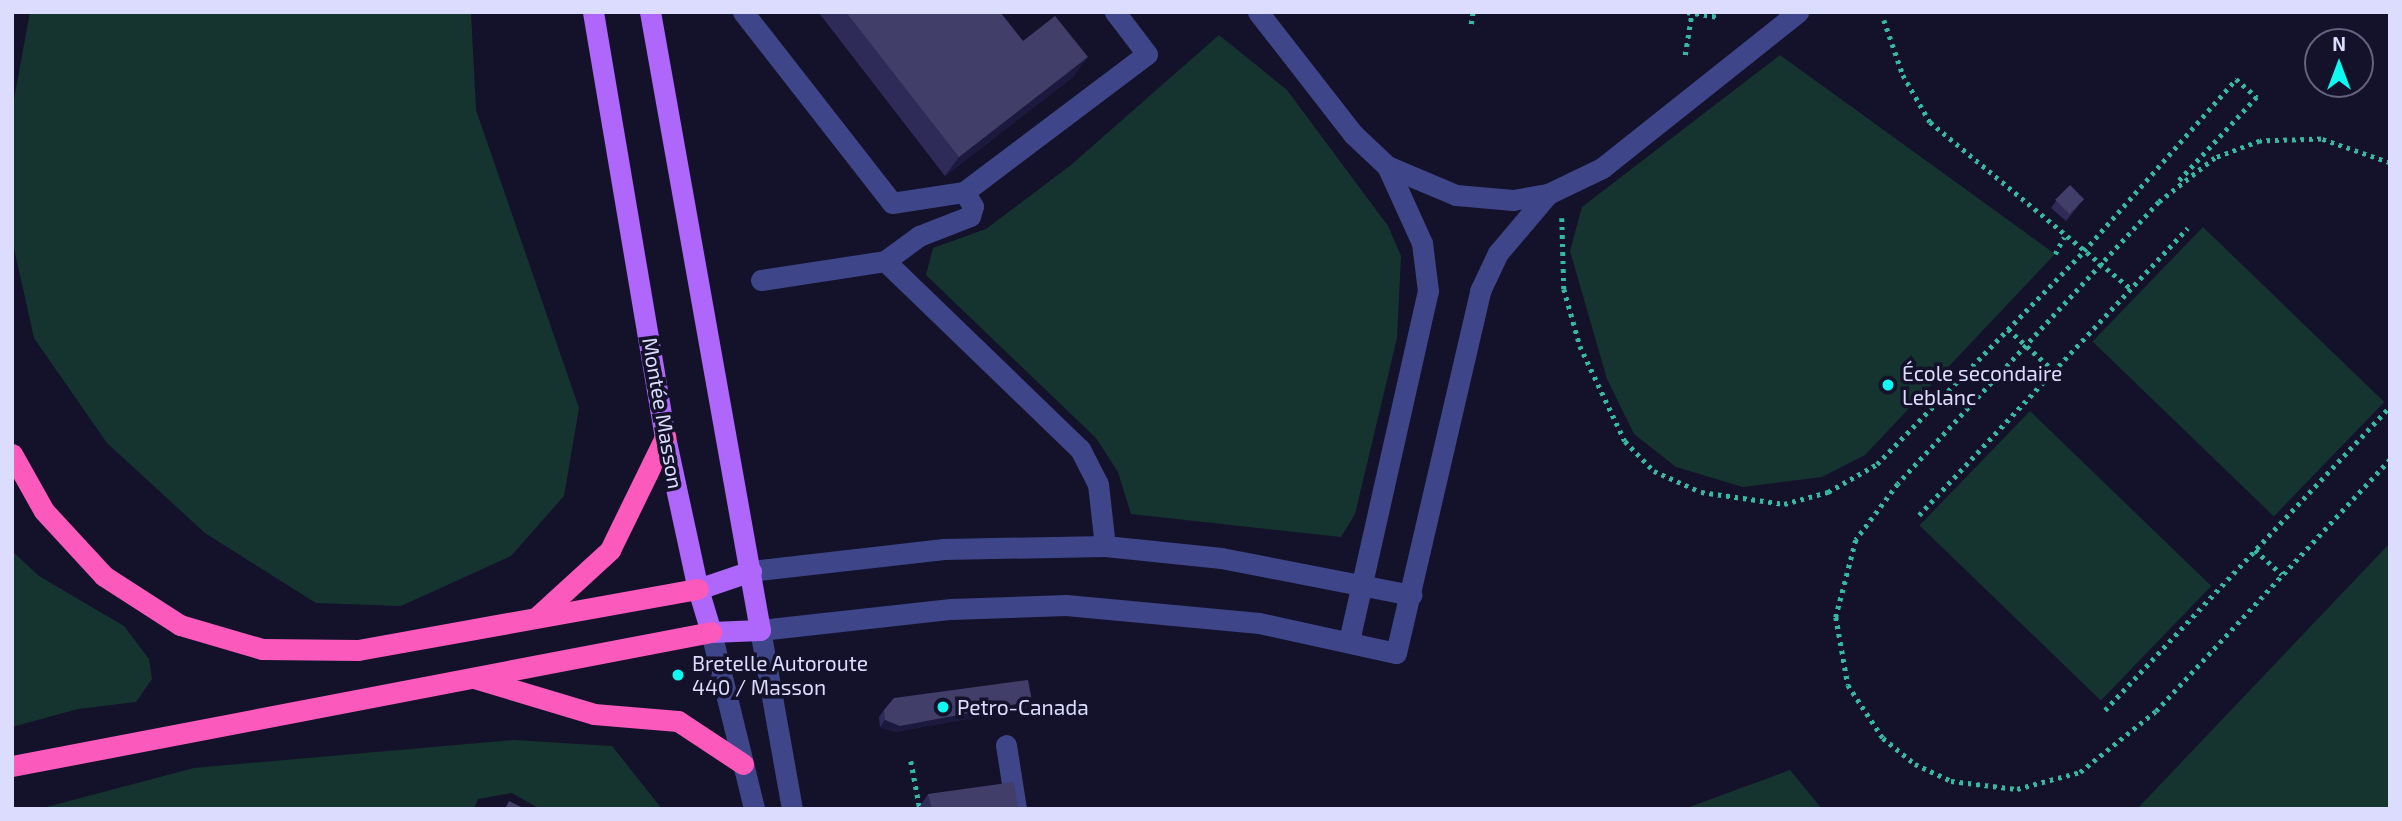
<!DOCTYPE html>
<html>
<head>
<meta charset="utf-8">
<style>
  body { margin:0 }
  #map { position:relative; width:2402px; height:821px; overflow:hidden; background:#13122a; font-family:"Exo 2",sans-serif }
  div>[style] { position:absolute }
  .green>* { inset:0; background:#15342f; transform-origin:0 0 }
  .path>* { height:4.5px; margin-top:-2.25px; transform-origin:0; background:repeating-linear-gradient(90deg,#34baa0 0 3.5px,transparent 0 8.5px) }
  .minor>* { height:21px; margin:-10.5px; padding:0 10.5px; transform-origin:10.5px; border-radius:10.5px; background:#3e4588 }
  .major>* { height:21px; margin:-10.5px; padding:0 10.5px; transform-origin:10.5px; border-radius:10.5px; background:#af66fb }
  .highway>* { height:21px; margin:-10.5px; padding:0 10.5px; transform-origin:10.5px; border-radius:10.5px; background:#fb5abc }
  .wall>* { inset:0; background:#2e2b58 }
  .shaded-wall>* { inset:0; background:#1b193e }
  .building>* { inset:0; background:#413e69; transform-origin:0 0 }
  .dots>* { width:19px; height:19px; translate:-50% -50%; box-sizing:border-box; border:4px solid #13122a; border-radius:50% }
  span { translate:-50% -50%; white-space:nowrap; text-align:center; line-height:1.15; -webkit-text-stroke:7px #13122a; paint-order:stroke }
  .poi-label { font-size:21px; color:#dcdcfe }
  .left { translate:0 -50%; text-align:left }
  .street-label { font-size:21px; color:#dcdcfe }
  .frame { position:absolute; inset:0; border:14px solid #dcdcfe; pointer-events:none }
  .north { position:absolute; left:2304px; top:28px; width:70px; height:70px; box-sizing:border-box; background:#13122a; border:2px solid #63637f; border-radius:50%; rotate:0deg; font-size:19px; font-weight:700; line-height:28px; text-align:center; color:#dcdcfe }
  .north::after { content:''; display:block; margin:auto; width:24px; height:32px; background:#0df9f1; clip-path:polygon(50% 0,100% 100%,50% 72%,0 100%) }
</style>
</head>
<body>
<div id="map">
  <div class="green">
    <div style="clip-path:polygon(30px 12px,471px 12px,476px 110px,579px 408px,564px 496px,511px 556px,401px 606px,316px 603px,205px 533px,107px 443px,34px 338px,12px 239px,12px 110px)"></div>
    <div style="clip-path:polygon(1219px 35px,1287px 90px,1388px 226px,1401px 256px,1397px 338px,1355px 514px,1341px 537px,1131px 514px,1118px 472px,1096px 438px,926px 275px,933px 248px,986px 229px,1071px 165px)"></div>
    <div style="clip-path:polygon(1780px 55px,2055px 254px,1865px 455px,1822px 477px,1743px 487px,1676px 467px,1634px 434px,1607px 379px,1570px 251px,1582px 207px)"></div>
    <div style="left:2203px;top:227px;width:252px;height:159px;rotate:44deg"></div>
    <div style="left:2030px;top:411px;width:252px;height:159px;rotate:44deg"></div>
    <div style="clip-path:polygon(2390px 543px,2390px 809px,2137px 809px)"></div>
    <div style="clip-path:polygon(12px 551px,39px 576px,124px 626px,149px 659px,152px 679px,136px 702px,78px 709px,12px 727px)"></div>
    <div style="clip-path:polygon(514px 740px,612px 746px,662px 809px,540px 809px,512px 793px,478px 799px,474px 809px,39px 809px,194px 768px)"></div>
    <div style="clip-path:polygon(1790px 770px,1822px 809px,1684px 809px)"></div>
  </div>
  <div class="path">
    <div style="left:1687px;top:12px;width:33px;rotate:9deg"></div>
    <div style="left:1884px;top:20px;width:58px;rotate:70.9deg"></div>
    <div style="left:1903px;top:75px;width:54px;rotate:60.1deg"></div>
    <div style="left:1930px;top:122px;width:261px;rotate:39.7deg"></div>
    <div style="left:1471px;top:24px;width:12px;rotate:-81deg"></div>
    <div style="left:1685px;top:55px;width:44px;rotate:-80.8deg"></div>
    <div style="left:2390px;top:163px;width:73px;rotate:-160.8deg"></div>
    <div style="left:2321px;top:139px;width:61px;rotate:178.1deg"></div>
    <div style="left:2260px;top:141px;width:48px;rotate:159.3deg"></div>
    <div style="left:2215px;top:158px;width:71px;rotate:141.8deg"></div>
    <div style="left:2159px;top:202px;width:384px;rotate:132.8deg"></div>
    <div style="left:1898px;top:484px;width:70px;rotate:126.9deg"></div>
    <div style="left:1856px;top:540px;width:80px;rotate:104.6deg"></div>
    <div style="left:1836px;top:617px;width:69px;rotate:80deg"></div>
    <div style="left:1848px;top:685px;width:64px;rotate:56.6deg"></div>
    <div style="left:1883px;top:738px;width:41px;rotate:39.1deg"></div>
    <div style="left:1915px;top:764px;width:40px;rotate:25deg"></div>
    <div style="left:1951px;top:781px;width:66px;rotate:6.9deg"></div>
    <div style="left:2017px;top:789px;width:65px;rotate:-15.1deg"></div>
    <div style="left:2080px;top:772px;width:97px;rotate:-38.8deg"></div>
    <div style="left:2156px;top:711px;width:344px;rotate:-47.1deg"></div>
    <div style="left:1562px;top:218px;width:71px;rotate:88.4deg"></div>
    <div style="left:1564px;top:289px;width:59px;rotate:74.3deg"></div>
    <div style="left:1580px;top:346px;width:105px;rotate:64.7deg"></div>
    <div style="left:1625px;top:441px;width:42px;rotate:46deg"></div>
    <div style="left:1654px;top:471px;width:51px;rotate:24.1deg"></div>
    <div style="left:1701px;top:492px;width:84px;rotate:8.2deg"></div>
    <div style="left:1784px;top:504px;width:46px;rotate:-15.3deg"></div>
    <div style="left:1828px;top:492px;width:56px;rotate:-29.7deg"></div>
    <div style="left:1877px;top:464px;width:297px;rotate:-45.8deg"></div>
    <div style="left:2084px;top:251px;width:230px;rotate:-48.5deg"></div>
    <div style="left:2236px;top:79px;width:28px;rotate:41deg"></div>
    <div style="left:2257px;top:97px;width:115px;rotate:132.9deg"></div>
    <div style="left:2055px;top:254px;width:19px;rotate:-62deg"></div>
    <div style="left:2008px;top:329px;width:62px;rotate:42.4deg"></div>
    <div style="left:1919px;top:515px;width:393px;rotate:-46.9deg"></div>
    <div style="left:2255px;top:550px;width:36px;rotate:42deg"></div>
    <div style="left:2105px;top:710px;width:416px;rotate:-46.8deg"></div>
    <div style="left:911px;top:761px;width:49px;rotate:79.4deg"></div>
  </div>
  <div class="minor">
    <div style="left:743px;top:12px;width:242px;rotate:52deg"></div>
    <div style="left:892px;top:203px;width:73px;rotate:-8.7deg"></div>
    <div style="left:964px;top:192px;width:229px;rotate:-37deg"></div>
    <div style="left:1147px;top:54px;width:53px;rotate:-127.3deg"></div>
    <div style="left:1258px;top:12px;width:155px;rotate:52.1deg"></div>
    <div style="left:1353px;top:134px;width:47px;rotate:43.3deg"></div>
    <div style="left:1387px;top:166px;width:75px;rotate:22.8deg"></div>
    <div style="left:1456px;top:195px;width:57px;rotate:5deg"></div>
    <div style="left:1513px;top:200px;width:36px;rotate:-10deg"></div>
    <div style="left:1548px;top:194px;width:60px;rotate:-25.7deg"></div>
    <div style="left:1602px;top:168px;width:251px;rotate:-38.5deg"></div>
    <div style="left:885px;top:261px;width:42px;rotate:-36.3deg"></div>
    <div style="left:919px;top:236px;width:55px;rotate:-21.4deg"></div>
    <div style="left:970px;top:216px;width:10px;rotate:-73deg"></div>
    <div style="left:973px;top:206px;width:17px;rotate:-123deg"></div>
    <div style="left:761px;top:280px;width:125px;rotate:-8.7deg"></div>
    <div style="left:885px;top:261px;width:271px;rotate:44deg"></div>
    <div style="left:1080px;top:449px;width:39px;rotate:63deg"></div>
    <div style="left:1098px;top:484px;width:62px;rotate:83.6deg"></div>
    <div style="left:751px;top:571px;width:194px;rotate:-6.5deg"></div>
    <div style="left:944px;top:549px;width:161px;rotate:-1.1deg"></div>
    <div style="left:1105px;top:546px;width:117px;rotate:5.9deg"></div>
    <div style="left:1221px;top:558px;width:194px;rotate:11deg"></div>
    <div style="left:711px;top:632px;width:182px;rotate:76.3deg"></div>
    <div style="left:1349px;top:641px;width:359px;rotate:-77.3deg"></div>
    <div style="left:1428px;top:291px;width:48px;rotate:-97.1deg"></div>
    <div style="left:1422px;top:243px;width:85px;rotate:-114.4deg"></div>
    <div style="left:1006px;top:745px;width:65px;rotate:81.1deg"></div>
    <div style="left:792px;top:809px;width:182px;rotate:-100.1deg"></div>
    <div style="left:760px;top:630px;width:192px;rotate:-6.3deg"></div>
    <div style="left:951px;top:609px;width:115px;rotate:-2deg"></div>
    <div style="left:1066px;top:605px;width:194px;rotate:5.3deg"></div>
    <div style="left:1259px;top:623px;width:140px;rotate:12.4deg"></div>
    <div style="left:1396px;top:653px;width:372px;rotate:-76.9deg"></div>
    <div style="left:1480px;top:291px;width:42px;rotate:-64.7deg"></div>
    <div style="left:1498px;top:253px;width:77px;rotate:-49.7deg"></div>
  </div>
  <div class="major">
    <div style="left:593px;top:12px;width:431px;rotate:80.4deg"></div>
    <div style="left:665px;top:437px;width:156px;rotate:77.8deg"></div>
    <div style="left:698px;top:589px;width:45px;rotate:73.2deg"></div>
    <div style="left:711px;top:632px;width:49px;rotate:-2.3deg"></div>
    <div style="left:760px;top:630px;width:628px;rotate:-100.09deg"></div>
    <div style="left:698px;top:589px;width:56px;rotate:-18.8deg"></div>
  </div>
  <div class="highway">
    <div style="left:12px;top:454px;width:65px;rotate:60.7deg"></div>
    <div style="left:44px;top:511px;width:88px;rotate:47.3deg"></div>
    <div style="left:104px;top:576px;width:90px;rotate:32.8deg"></div>
    <div style="left:180px;top:625px;width:85px;rotate:16.3deg"></div>
    <div style="left:262px;top:649px;width:96px;rotate:0.6deg"></div>
    <div style="left:358px;top:650px;width:345px;rotate:-10.2deg"></div>
    <div style="left:537px;top:617px;width:99px;rotate:-42.5deg"></div>
    <div style="left:610px;top:550px;width:126px;rotate:-64deg"></div>
    <div style="left:474px;top:678px;width:125px;rotate:16.7deg"></div>
    <div style="left:594px;top:714px;width:84px;rotate:4.8deg"></div>
    <div style="left:678px;top:721px;width:78px;rotate:33.5deg"></div>
    <div style="left:12px;top:766px;width:712px;rotate:-10.85deg"></div>
  </div>
  <div class="wall">
    <div style="clip-path:polygon(820px 12px,1000px 12px,1023px 41px,1074px 76px,945px 176px,819px 13px)"></div>
    <div style="clip-path:polygon(2056px 201px,2079px 205px,2066px 221px,2051px 208px)"></div>
    <div style="clip-path:polygon(1027px 708px,895px 732px,880px 727px,879px 717px,884px 710px)"></div>
    <div style="clip-path:polygon(928px 794px,1018px 809px,918px 809px)"></div>
  </div>
  <div class="shaded-wall">
    <div style="clip-path:polygon(1088px 57px,1074px 76px,945px 176px,959px 157px)"></div>
    <div style="clip-path:polygon(1032px 701px,1027px 708px,895px 732px,880px 727px,885px 720px)"></div>
  </div>
  <div class="building">
    <div style="clip-path:polygon(846px 12px,1000px 12px,1023px 41px,1055px 16px,1088px 57px,959px 157px)"></div>
    <div style="left:2070px;top:185px;width:20px;height:21px;rotate:45deg"></div>
    <div style="clip-path:polygon(1028px 680px,1032px 701px,900px 726px,885px 720px,884px 710px,894px 698px)"></div>
    <div style="clip-path:polygon(1014px 782px,1018px 809px,932px 809px,928px 794px)"></div>
    <div style="clip-path:polygon(509px 801px,525px 809px,505px 809px)"></div>
  </div>
  <div class="dots">
    <div style="left:1888px;top:385px;background:#0df9f1"></div>
    <div style="left:678px;top:675px;background:#0df9f1"></div>
    <div style="left:943px;top:707px;background:#0df9f1"></div>
  </div>
  <div class="poi-label">
    <span class="left" style="left:1902px;top:385px">École secondaire<br>Leblanc</span>
    <span class="left" style="left:692px;top:675px">Bretelle Autoroute<br>440 / Masson</span>
    <span class="left" style="left:957px;top:707px">Petro-Canada</span>
  </div>
  <div class="street-label">
    <span style="left:663px;top:413px;rotate:80deg">Montée Masson</span>
  </div>
  <div class="frame"></div>
  <div class="north">N</div>
</div>
</body>
</html>
